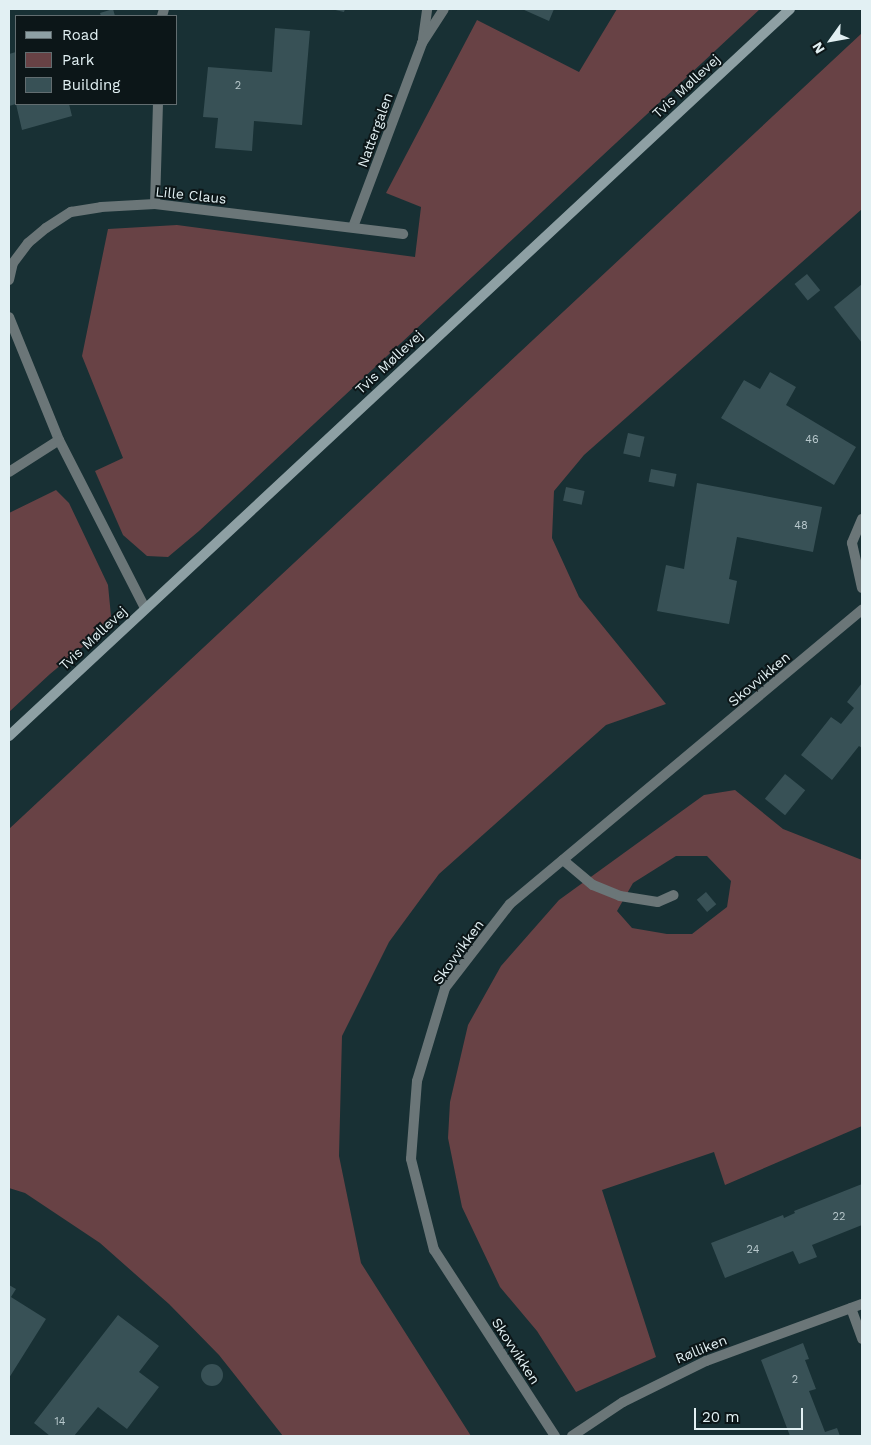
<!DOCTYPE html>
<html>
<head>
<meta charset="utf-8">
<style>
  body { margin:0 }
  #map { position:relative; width:871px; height:1445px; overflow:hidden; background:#183034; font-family:"Work Sans",sans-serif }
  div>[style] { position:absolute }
  .green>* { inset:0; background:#684245 }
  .building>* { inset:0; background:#385156; transform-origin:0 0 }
  .round { border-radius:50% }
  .lane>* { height:10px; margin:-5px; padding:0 5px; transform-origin:5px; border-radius:5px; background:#6b7678 }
  .street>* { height:10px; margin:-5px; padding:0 5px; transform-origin:5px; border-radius:5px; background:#6b7678 }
  .secondary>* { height:10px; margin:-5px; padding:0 5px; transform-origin:5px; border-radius:5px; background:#8ea0a4 }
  span { translate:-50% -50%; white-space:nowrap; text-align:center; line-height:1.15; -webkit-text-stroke:4px #0c1618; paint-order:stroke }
  .number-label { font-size:11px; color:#b8c8cc }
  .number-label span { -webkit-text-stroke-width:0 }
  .street-label { font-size:14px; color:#e2f0f3 }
  .frame { position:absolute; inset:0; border:10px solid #e2f0f3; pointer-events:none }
  .legend { position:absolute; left:15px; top:15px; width:162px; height:90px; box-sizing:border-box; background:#0c1618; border:1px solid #626d70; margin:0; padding:6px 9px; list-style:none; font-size:15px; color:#e2f0f3 }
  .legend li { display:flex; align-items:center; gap:10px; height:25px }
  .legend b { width:25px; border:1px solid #626d70 }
  .north { position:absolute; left:806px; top:15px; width:50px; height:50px; -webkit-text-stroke:4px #0c1618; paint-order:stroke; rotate:238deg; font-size:14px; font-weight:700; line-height:20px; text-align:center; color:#e2f0f3 }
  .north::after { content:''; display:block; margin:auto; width:18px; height:22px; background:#e2f0f3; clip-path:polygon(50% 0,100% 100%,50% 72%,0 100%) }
  .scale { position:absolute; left:694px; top:1408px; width:109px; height:22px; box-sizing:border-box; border:2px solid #e2f0f3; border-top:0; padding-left:6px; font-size:15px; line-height:18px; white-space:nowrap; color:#e2f0f3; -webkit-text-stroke:4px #0c1618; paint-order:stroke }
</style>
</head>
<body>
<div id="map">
  <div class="green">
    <div style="clip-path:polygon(617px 9px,760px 9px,199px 531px,168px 557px,147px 556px,123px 535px,95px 471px,123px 458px,82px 356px,108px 229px,177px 225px,415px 257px,421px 207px,386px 193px,477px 20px,579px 72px)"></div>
    <div style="clip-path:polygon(862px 33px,862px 209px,584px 455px,554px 491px,552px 538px,579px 597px,666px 704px,606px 725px,439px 874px,389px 942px,342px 1036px,339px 1156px,361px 1263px,471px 1436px,283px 1436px,219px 1355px,169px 1304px,100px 1243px,25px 1193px,9px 1188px,9px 829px)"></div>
    <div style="clip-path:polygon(56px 490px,69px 503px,108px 585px,111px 616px,97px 635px,50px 674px,9px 712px,9px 513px)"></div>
    <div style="clip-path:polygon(evenodd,735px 790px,783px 829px,862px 860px,862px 1126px,725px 1185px,714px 1152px,602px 1190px,656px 1357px,576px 1392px,537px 1331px,500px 1287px,462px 1207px,448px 1138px,450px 1102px,468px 1025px,501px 966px,559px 900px,704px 795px,735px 790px,676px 856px,707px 856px,731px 881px,727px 907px,692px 934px,667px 934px,632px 928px,617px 911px,633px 883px,676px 856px)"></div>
  </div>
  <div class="building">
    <div style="clip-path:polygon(113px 9px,115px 16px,101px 16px,100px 13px)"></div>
    <div style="clip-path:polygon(331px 9px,345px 9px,344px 12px)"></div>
    <div style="clip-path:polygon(522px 9px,554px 9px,549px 21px)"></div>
    <div style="clip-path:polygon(275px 28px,310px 31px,302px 125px,254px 121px,252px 151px,215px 148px,218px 118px,203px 117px,208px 67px,272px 72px)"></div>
    <div style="clip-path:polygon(16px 52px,16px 104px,69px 104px,72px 116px,22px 130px,16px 104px,9px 106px,9px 54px)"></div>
    <div style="left:807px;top:274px;width:21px;height:16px;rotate:51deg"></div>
    <div style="clip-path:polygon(862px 284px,862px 343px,834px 307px)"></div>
    <div style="clip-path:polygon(770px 372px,796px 387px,786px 405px,856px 447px,834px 485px,721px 418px,744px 380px,760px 389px)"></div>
    <div style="left:628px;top:433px;width:17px;height:21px;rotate:13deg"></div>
    <div style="left:651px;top:469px;width:26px;height:13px;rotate:11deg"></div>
    <div style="clip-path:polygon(697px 483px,822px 507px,813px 552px,737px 537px,729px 579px,737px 581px,729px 624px,657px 611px,666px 565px,684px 569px)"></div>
    <div style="left:566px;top:487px;width:19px;height:14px;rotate:12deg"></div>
    <div style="clip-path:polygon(862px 683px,862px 748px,859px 746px,832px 780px,801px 755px,831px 717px,841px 724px,854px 708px,847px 702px)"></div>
    <div style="left:785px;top:774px;width:26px;height:32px;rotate:39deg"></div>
    <div style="left:706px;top:892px;width:16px;height:12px;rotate:50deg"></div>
    <div style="clip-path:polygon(862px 1184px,862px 1225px,812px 1245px,817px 1257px,799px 1264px,793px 1251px,725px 1278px,711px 1243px,783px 1215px,784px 1218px,795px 1213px,794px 1211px)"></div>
    <div style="clip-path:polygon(9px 1285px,16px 1289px,11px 1297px,46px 1319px,9px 1378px)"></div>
    <div style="clip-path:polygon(118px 1315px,159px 1346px,139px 1372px,159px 1387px,127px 1429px,98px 1407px,74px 1436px,50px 1436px,34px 1423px)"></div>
    <div style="clip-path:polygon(803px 1343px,809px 1359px,805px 1360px,816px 1389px,809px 1391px,825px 1432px,837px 1428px,840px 1436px,790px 1436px,761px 1360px)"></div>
    <div class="round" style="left:201px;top:1364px;width:22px;height:22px"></div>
  </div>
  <div class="lane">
    <div style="left:563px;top:860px;width:39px;rotate:40deg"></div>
    <div style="left:593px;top:885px;width:29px;rotate:22deg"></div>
    <div style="left:620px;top:896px;width:38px;rotate:9deg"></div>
    <div style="left:658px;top:902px;width:17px;rotate:-24deg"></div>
  </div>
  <div class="street">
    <div style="left:162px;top:16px;width:7px;rotate:-74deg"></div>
    <div style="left:423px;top:39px;width:30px;rotate:-82deg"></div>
    <div style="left:155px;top:204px;width:100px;rotate:-88.3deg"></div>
    <div style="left:353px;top:227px;width:197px;rotate:-69.4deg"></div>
    <div style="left:422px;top:43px;width:40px;rotate:-57.1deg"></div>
    <div style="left:9px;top:280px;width:17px;rotate:-77deg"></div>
    <div style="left:13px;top:263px;width:25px;rotate:-53deg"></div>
    <div style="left:28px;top:243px;width:23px;rotate:-40deg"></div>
    <div style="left:46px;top:228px;width:30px;rotate:-33deg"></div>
    <div style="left:71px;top:212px;width:30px;rotate:-9deg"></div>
    <div style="left:101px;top:207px;width:54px;rotate:-3.2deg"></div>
    <div style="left:155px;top:204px;width:250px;rotate:6.9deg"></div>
    <div style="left:9px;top:317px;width:133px;rotate:67.9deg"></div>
    <div style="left:59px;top:440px;width:189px;rotate:62.9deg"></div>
    <div style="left:9px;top:472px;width:59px;rotate:-32.6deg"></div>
    <div style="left:862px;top:519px;width:26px;rotate:113deg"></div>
    <div style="left:852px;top:543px;width:46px;rotate:77.5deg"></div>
    <div style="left:851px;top:1308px;width:33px;rotate:70deg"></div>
    <div style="left:555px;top:1436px;width:222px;rotate:-123deg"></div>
    <div style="left:434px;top:1250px;width:94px;rotate:-104.2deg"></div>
    <div style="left:411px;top:1159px;width:78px;rotate:-85.6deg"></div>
    <div style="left:417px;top:1081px;width:97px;rotate:-73.2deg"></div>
    <div style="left:445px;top:988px;width:106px;rotate:-52.3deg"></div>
    <div style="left:510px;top:904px;width:459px;rotate:-39.9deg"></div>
    <div style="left:572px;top:1436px;width:61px;rotate:-33.7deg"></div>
    <div style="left:623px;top:1402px;width:93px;rotate:-26.3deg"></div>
    <div style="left:706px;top:1361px;width:166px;rotate:-20.1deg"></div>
  </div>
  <div class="secondary">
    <div style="left:9px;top:736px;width:1067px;rotate:-42.95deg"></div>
  </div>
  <div class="number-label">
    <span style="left:238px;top:86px">2</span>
    <span style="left:812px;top:440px">46</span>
    <span style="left:801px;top:526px">48</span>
    <span style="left:839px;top:1217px">22</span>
    <span style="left:753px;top:1250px">24</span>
    <span style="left:795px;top:1380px">2</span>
    <span style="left:60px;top:1422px">14</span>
  </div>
  <div class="street-label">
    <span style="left:686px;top:86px;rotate:-43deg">Tvis Møllevej</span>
    <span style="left:375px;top:130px;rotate:-70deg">Nattergalen</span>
    <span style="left:191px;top:195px;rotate:6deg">Lille Claus</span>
    <span style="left:389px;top:362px;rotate:-43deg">Tvis Møllevej</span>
    <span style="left:93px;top:638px;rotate:-43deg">Tvis Møllevej</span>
    <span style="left:759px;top:679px;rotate:-40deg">Skovvikken</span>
    <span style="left:458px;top:952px;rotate:-54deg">Skovvikken</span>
    <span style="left:701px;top:1349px;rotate:-22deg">Rølliken</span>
    <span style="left:516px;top:1351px;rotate:57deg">Skovvikken</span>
  </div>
  <div class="frame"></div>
  <ul class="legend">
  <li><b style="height:6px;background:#8ea0a4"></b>Road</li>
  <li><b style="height:14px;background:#684245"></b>Park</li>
  <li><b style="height:14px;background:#385156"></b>Building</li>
  </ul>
  <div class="north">N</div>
  <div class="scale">20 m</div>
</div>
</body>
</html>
